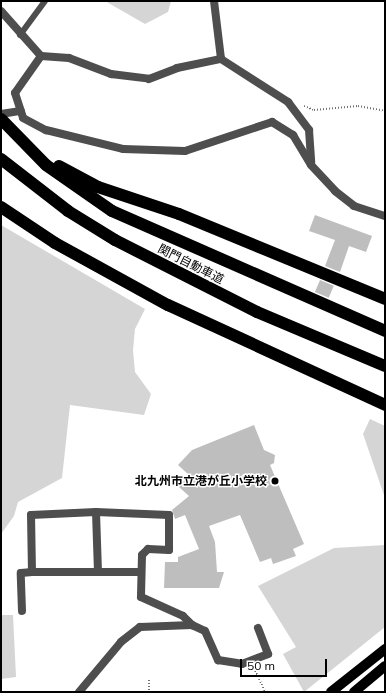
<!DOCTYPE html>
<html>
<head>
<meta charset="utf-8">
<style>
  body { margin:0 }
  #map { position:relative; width:386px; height:693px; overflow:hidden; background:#fff; font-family:Mulish,"Noto Sans JP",sans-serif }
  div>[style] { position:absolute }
  .green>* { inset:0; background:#d5d5d5 }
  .building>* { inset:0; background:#bebebe; transform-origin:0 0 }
  .path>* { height:2px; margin-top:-1px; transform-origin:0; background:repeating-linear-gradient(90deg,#707070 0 1px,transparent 0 3px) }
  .lane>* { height:6px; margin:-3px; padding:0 3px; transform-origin:3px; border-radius:3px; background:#4e4e4e }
  .street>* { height:8px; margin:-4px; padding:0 4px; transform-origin:4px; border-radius:4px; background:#4e4e4e }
  .primary>* { height:10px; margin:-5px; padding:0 5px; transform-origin:5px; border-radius:5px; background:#000 }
  .highway>* { height:12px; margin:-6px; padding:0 6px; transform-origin:6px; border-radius:6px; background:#000 }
  .dots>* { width:11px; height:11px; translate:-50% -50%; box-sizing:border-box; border:2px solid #fff; border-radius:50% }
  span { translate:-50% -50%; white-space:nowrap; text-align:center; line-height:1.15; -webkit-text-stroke:3px #fff; paint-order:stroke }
  .street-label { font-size:12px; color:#000 }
  .poi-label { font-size:12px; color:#000; font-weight:700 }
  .right { translate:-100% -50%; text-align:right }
  .frame { position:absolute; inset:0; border:2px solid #000; pointer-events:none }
  .scale { position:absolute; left:240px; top:659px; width:87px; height:18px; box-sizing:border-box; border:2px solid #000; border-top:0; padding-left:5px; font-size:12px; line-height:14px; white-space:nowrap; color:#000; -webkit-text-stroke:3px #fff; paint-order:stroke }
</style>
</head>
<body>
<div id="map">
  <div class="green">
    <div style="clip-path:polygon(105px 1px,171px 1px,168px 12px,145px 24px)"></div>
    <div style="clip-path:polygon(1px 225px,145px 309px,135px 329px,133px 350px,135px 372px,151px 394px,144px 415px,70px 405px,62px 478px,18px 502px,14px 516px,1px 534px)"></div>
    <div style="clip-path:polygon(370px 419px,385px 426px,385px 498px,363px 434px)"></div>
    <div style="clip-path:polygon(385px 545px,385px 627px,304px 692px,283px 654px,296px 647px,258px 586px,334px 548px)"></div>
    <div style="clip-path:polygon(1px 615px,13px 615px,16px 677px,1px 679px)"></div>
  </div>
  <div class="building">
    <div style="clip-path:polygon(315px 215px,372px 236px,366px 252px,349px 246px,340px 272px,325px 266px,335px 240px,309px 231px)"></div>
    <div style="left:320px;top:280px;width:15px;height:13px;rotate:23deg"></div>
    <div style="clip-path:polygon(254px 425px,264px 450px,275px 455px,274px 463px,270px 465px,304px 544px,293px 549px,296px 556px,273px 564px,271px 558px,260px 562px,240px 515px,209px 526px,215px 542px,217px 572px,224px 572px,219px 588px,164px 588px,165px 562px,178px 562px,178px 557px,199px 549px,185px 515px,175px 519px,172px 510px,189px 496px,179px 487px,189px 475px,178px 465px,192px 450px)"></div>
  </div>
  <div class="path">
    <div style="left:304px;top:106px;width:11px;rotate:22deg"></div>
    <div style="left:314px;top:110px;width:44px;rotate:-5.2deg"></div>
    <div style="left:358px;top:106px;width:27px;rotate:10deg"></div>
    <div style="left:254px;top:668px;width:26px;rotate:65deg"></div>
    <div style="left:149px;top:680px;width:12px;rotate:90deg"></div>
  </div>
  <div class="lane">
    <div style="left:20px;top:35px;width:42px;rotate:-53.7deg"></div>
  </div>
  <div class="street">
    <div style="left:214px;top:1px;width:58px;rotate:83.1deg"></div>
    <div style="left:221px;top:59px;width:80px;rotate:32.7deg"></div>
    <div style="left:288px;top:102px;width:35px;rotate:53deg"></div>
    <div style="left:309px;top:130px;width:32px;rotate:86deg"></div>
    <div style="left:1px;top:11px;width:60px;rotate:48.4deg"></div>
    <div style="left:41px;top:56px;width:45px;rotate:125.1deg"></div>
    <div style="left:15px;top:93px;width:26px;rotate:72deg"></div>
    <div style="left:23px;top:118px;width:26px;rotate:28deg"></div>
    <div style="left:46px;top:130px;width:79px;rotate:13.9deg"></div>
    <div style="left:123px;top:149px;width:62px;rotate:1.8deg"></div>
    <div style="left:185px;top:151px;width:92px;rotate:-18.4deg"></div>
    <div style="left:272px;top:122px;width:25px;rotate:32deg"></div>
    <div style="left:293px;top:135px;width:35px;rotate:59deg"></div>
    <div style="left:311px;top:165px;width:35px;rotate:47deg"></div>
    <div style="left:335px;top:191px;width:24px;rotate:38deg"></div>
    <div style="left:354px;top:206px;width:33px;rotate:18deg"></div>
    <div style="left:41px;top:56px;width:28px;rotate:4deg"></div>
    <div style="left:69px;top:58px;width:45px;rotate:20.9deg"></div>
    <div style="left:111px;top:74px;width:38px;rotate:7deg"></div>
    <div style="left:149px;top:79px;width:30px;rotate:-21deg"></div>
    <div style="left:177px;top:68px;width:45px;rotate:-11.6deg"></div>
    <div style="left:1px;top:114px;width:20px;rotate:-9deg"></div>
    <div style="left:96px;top:512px;width:60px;rotate:88.1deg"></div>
    <div style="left:32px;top:572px;width:109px"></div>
    <div style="left:22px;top:611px;width:38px;rotate:-92deg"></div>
    <div style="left:21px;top:573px;width:11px;rotate:-5deg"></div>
    <div style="left:32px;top:572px;width:57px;rotate:-91deg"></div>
    <div style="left:31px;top:515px;width:65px;rotate:-2.6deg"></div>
    <div style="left:96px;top:512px;width:73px;rotate:2.4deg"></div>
    <div style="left:169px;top:515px;width:35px;rotate:90deg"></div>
    <div style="left:169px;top:550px;width:21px;rotate:-177deg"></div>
    <div style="left:148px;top:549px;width:8px;rotate:135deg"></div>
    <div style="left:142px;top:555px;width:42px;rotate:91.4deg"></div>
    <div style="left:141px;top:597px;width:46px;rotate:24.3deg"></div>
    <div style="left:183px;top:616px;width:13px;rotate:45deg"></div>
    <div style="left:192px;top:625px;width:52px;rotate:177.8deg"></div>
    <div style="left:140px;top:627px;width:24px;rotate:142deg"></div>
    <div style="left:121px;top:642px;width:65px;rotate:130deg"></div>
    <div style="left:192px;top:625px;width:14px;rotate:25deg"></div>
    <div style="left:205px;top:631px;width:32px;rotate:66deg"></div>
    <div style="left:218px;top:660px;width:24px;rotate:9deg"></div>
    <div style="left:242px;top:664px;width:28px;rotate:-21deg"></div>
    <div style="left:268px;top:654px;width:28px;rotate:-111deg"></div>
  </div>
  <div class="primary">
    <div style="left:331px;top:692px;width:69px;rotate:-38.5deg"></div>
    <div style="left:354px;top:692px;width:40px;rotate:-40deg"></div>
  </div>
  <div class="highway">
    <div style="left:1px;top:119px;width:64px;rotate:45.6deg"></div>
    <div style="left:46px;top:165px;width:80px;rotate:34.9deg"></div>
    <div style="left:112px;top:211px;width:298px;rotate:23.7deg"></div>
    <div style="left:1px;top:159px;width:85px;rotate:37.8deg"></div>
    <div style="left:68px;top:211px;width:55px;rotate:31.7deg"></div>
    <div style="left:115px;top:240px;width:159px;rotate:26.9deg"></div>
    <div style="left:257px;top:312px;width:139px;rotate:22.9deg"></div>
    <div style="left:59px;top:166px;width:44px;rotate:28.3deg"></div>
    <div style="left:98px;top:187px;width:85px;rotate:18.4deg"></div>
    <div style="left:179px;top:214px;width:223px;rotate:22.4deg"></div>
    <div style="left:1px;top:207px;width:65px;rotate:33.7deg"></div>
    <div style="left:55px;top:243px;width:129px;rotate:28.8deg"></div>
    <div style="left:168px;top:305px;width:239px;rotate:24.7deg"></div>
  </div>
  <div class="dots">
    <div style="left:275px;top:481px;background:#000"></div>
  </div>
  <div class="street-label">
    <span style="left:191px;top:264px;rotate:27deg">関門自動車道</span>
  </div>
  <div class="poi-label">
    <span class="right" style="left:267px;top:481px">北九州市立港が丘小学校</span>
  </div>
  <div class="frame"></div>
  <div class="scale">50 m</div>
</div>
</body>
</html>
